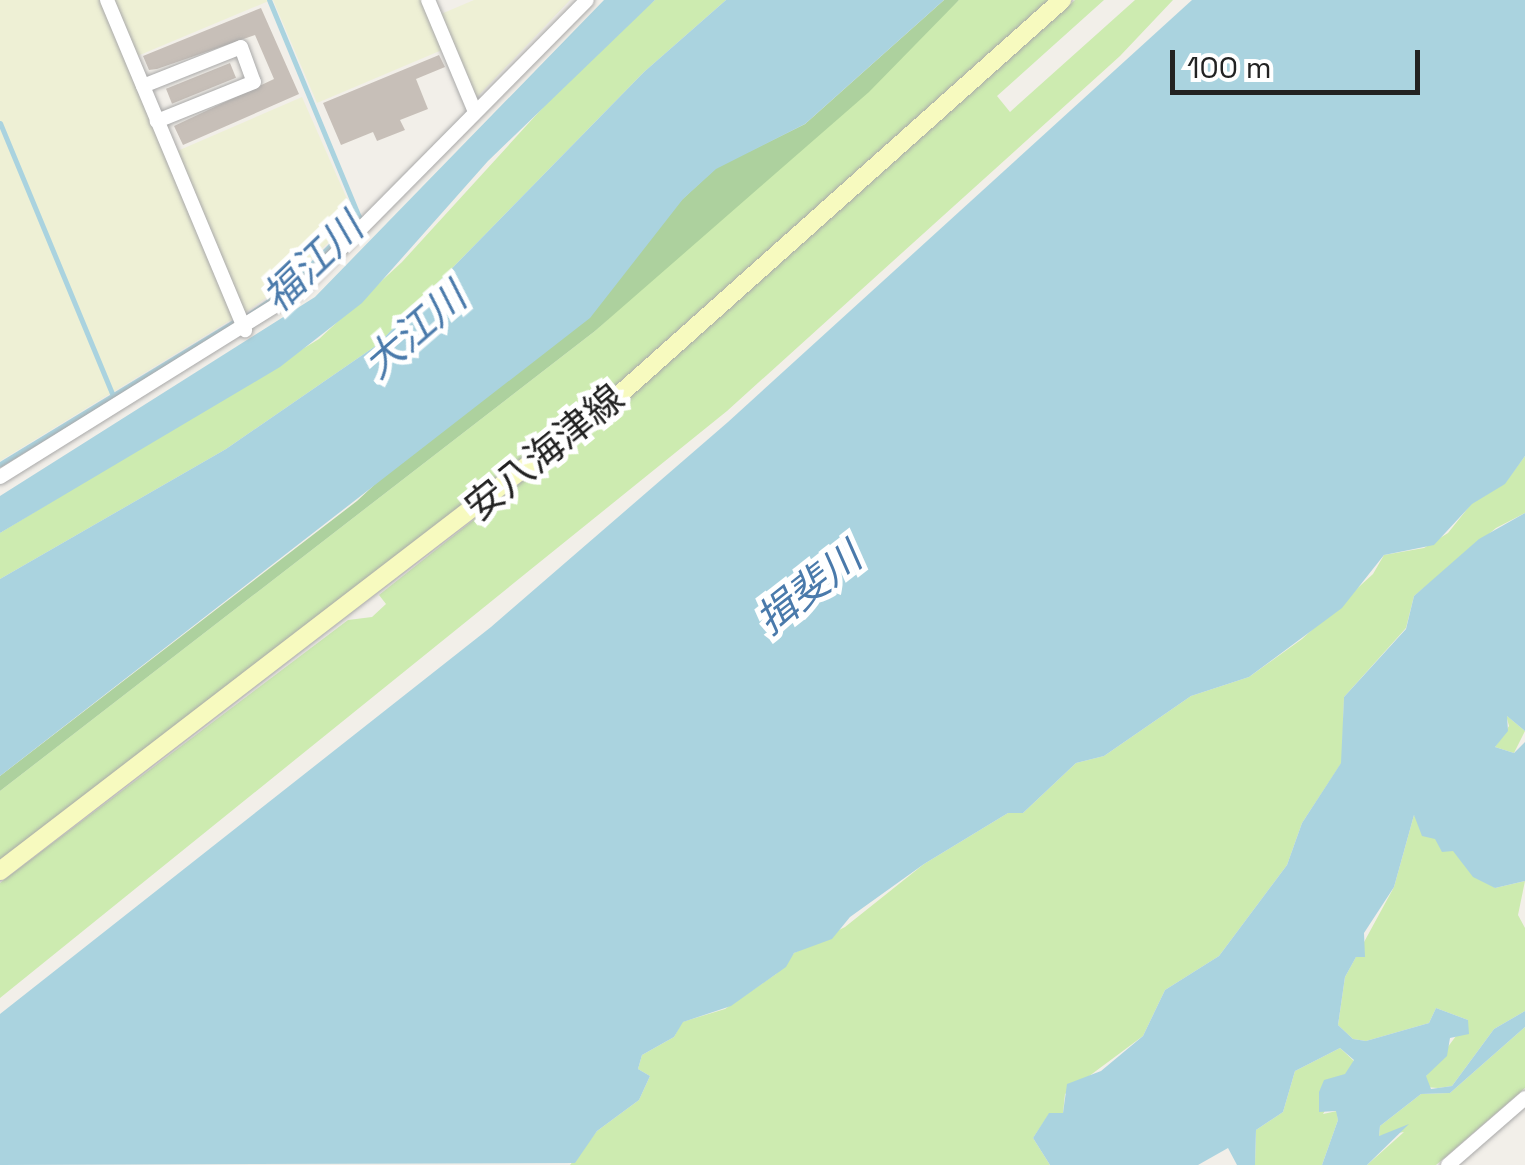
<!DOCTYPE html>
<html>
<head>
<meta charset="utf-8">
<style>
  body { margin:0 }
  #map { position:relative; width:1525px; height:1165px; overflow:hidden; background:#f2efe9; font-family:"Space Grotesk","Noto Sans JP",sans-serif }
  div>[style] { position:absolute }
  .farmland>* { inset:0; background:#eef0d5 }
  .grass>* { inset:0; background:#cdebb0 }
  .forest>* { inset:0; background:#add19e }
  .water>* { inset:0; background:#aad3df }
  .stream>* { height:5px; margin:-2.5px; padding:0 2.5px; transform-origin:2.5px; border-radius:2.5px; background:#aad3df }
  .building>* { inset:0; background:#c7bfb8; transform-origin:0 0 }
  .roads { filter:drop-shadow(0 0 2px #a9a9a9) drop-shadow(0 0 2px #a9a9a9) }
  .street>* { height:14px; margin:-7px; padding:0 7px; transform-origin:7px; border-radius:7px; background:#fff }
  .secondary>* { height:18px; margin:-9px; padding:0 9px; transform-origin:9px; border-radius:9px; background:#f7fabf }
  span { translate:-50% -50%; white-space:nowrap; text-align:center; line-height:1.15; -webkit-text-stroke:10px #fff; paint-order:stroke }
  .street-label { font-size:38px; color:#222 }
  .water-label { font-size:40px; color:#4a7aab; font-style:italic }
  .scale { position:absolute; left:1170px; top:50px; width:250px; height:45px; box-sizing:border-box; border:5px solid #222; border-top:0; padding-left:12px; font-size:30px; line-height:35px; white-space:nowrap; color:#222; -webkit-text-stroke:8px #fff; paint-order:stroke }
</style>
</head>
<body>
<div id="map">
  <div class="farmland">
    <div style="clip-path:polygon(0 0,100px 0,234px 318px,0 461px)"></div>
    <div style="clip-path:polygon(111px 0,271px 0,135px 57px)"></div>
    <div style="clip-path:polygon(273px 0,422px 0,442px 50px,317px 103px)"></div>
    <div style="clip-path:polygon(474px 0,570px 0,477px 97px,441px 14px)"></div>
    <div style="clip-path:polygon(302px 97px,355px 217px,283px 286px,243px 314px,175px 152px)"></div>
  </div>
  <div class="grass">
    <div style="clip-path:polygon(655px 0,726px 0,644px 72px,377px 345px,226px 449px,0 579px,0 533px,319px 339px,402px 262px,590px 56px)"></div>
    <div style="clip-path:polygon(959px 0,1051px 0,613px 388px,0 860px,0 791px,595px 331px)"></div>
    <div style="clip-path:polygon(1075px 0,1104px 0,997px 96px,1010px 112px,1135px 0,1173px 0,1120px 56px,727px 411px,0 998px,0 883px,348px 620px,372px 617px,386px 604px,379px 595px,622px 402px)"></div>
    <div style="clip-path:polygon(1525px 456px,1525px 513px,1496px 528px,1414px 596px,1406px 628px,1344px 697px,1342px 762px,1302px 823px,1287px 865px,1219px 956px,1165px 990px,1143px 1036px,1065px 1094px,1063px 1113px,1049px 1114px,1033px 1138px,1050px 1165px,570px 1165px,597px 1131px,639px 1100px,650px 1076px,638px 1069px,642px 1055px,674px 1037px,682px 1022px,725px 1009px,776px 974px,794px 953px,845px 927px,924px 864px,1008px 813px,1023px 813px,1076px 763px,1104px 756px,1191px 696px,1249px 677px,1302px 639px,1373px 574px,1384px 555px,1424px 548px,1448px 533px,1472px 503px,1504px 484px)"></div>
    <div style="clip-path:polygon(1506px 715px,1525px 731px,1514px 753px,1495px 747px,1509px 726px)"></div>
    <div style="clip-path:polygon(1414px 815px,1495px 888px,1525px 881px,1518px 915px,1525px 928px,1525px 1011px,1494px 1029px,1452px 1086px,1438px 1088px,1425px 1087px,1426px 1076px,1468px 1020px,1436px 1008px,1429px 1023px,1366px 1041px,1353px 1039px,1338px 1025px,1345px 977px,1394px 887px)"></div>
    <div style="clip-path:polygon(1525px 1027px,1525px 1088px,1436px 1165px,1367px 1165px,1404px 1132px,1379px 1136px,1380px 1126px,1421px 1094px,1450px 1093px)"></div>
    <div style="clip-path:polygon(1340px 1048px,1354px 1061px,1323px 1114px,1337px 1111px,1338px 1120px,1322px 1165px,1255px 1165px,1256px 1130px,1283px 1112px,1295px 1071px)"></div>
  </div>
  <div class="forest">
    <div style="clip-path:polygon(944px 0,959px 0,869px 92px,595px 331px,0 791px,0 776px,357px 501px,716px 168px,805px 124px)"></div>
  </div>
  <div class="water">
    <div style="clip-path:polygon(604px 0,655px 0,488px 161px,362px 303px,280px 367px,0 533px,0 496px,315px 297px)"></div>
    <div style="clip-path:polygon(726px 0,944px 0,805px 124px,716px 169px,683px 199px,590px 318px,0 776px,0 579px,226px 449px,377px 345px,644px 72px)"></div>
    <div style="clip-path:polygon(1192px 0,1525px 0,1525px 456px,1505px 484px,1472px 504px,1434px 545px,1384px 555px,1342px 608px,1249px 677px,1191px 696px,1104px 756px,1076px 763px,1023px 813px,1008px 813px,924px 864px,850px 917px,832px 939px,794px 953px,786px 967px,731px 1006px,683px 1022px,674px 1037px,642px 1055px,638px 1069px,650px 1076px,639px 1100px,597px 1131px,575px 1163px,0 1165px,0 1014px,491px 627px,728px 422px)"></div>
    <div style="clip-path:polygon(1525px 513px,1525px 731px,1507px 716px,1508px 731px,1495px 747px,1514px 753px,1525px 742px,1525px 881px,1495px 888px,1473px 877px,1453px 851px,1442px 852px,1435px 839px,1422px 836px,1414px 815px,1394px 887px,1364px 933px,1365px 957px,1356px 957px,1345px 977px,1338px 1025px,1353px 1039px,1366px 1041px,1429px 1023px,1436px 1008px,1468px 1020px,1469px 1034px,1450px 1038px,1447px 1056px,1426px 1076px,1431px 1089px,1452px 1086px,1494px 1029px,1525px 1011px,1525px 1027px,1450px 1093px,1421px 1094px,1380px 1126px,1379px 1136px,1409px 1124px,1367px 1165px,1322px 1165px,1338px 1120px,1336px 1111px,1319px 1112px,1319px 1092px,1324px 1080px,1345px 1074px,1354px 1060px,1340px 1048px,1295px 1071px,1283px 1112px,1256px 1130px,1255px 1165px,1237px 1165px,1228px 1148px,1198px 1165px,1050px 1165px,1033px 1138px,1049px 1113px,1063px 1113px,1067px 1084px,1101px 1071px,1143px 1036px,1165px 990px,1219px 956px,1287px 865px,1302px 823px,1341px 763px,1344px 697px,1406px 629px,1414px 596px,1479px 539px)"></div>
  </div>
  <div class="stream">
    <div style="left:0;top:123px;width:298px;rotate:67.5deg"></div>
    <div style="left:248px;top:315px;width:46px;rotate:-34.4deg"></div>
    <div style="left:286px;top:289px;width:103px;rotate:-44.6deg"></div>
    <div style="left:359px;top:217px;width:235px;rotate:-112.5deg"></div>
    <div style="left:0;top:464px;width:274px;rotate:-31.3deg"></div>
  </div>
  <div class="building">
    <div style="clip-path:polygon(261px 8px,299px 94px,183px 145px,174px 126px,274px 79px,255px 35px,157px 69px,149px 70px,143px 56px)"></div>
    <div style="clip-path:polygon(439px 55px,445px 67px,416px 79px,428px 109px,400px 120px,405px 130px,377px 141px,373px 132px,341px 145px,323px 103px)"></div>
    <div style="left:230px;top:63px;width:16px;height:69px;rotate:68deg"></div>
  </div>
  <div class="roads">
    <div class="street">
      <div style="left:107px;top:0;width:358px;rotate:67.3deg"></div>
      <div style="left:428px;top:0;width:121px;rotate:67.2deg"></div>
      <div style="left:143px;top:86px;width:105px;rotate:-21.7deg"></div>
      <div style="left:241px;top:47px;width:37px;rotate:70deg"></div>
      <div style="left:254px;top:82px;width:105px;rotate:158.1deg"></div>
      <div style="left:0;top:477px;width:352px;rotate:-31.9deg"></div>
      <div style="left:299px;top:291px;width:409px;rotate:-45.3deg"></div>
      <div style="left:1448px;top:1165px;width:102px;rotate:-41deg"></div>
    </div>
    <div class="secondary">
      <div style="left:0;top:871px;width:781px;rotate:-37.56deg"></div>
      <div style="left:619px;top:395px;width:594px;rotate:-41.72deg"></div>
    </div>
  </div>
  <div class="street-label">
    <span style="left:545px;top:453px;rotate:-39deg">安八海津線</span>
  </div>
  <div class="water-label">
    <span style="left:313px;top:263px;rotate:-44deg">福江川</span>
    <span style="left:415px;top:331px;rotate:-41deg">大江川</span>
    <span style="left:809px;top:589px;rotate:-38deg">揖斐川</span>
  </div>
  <div class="scale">100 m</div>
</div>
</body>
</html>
